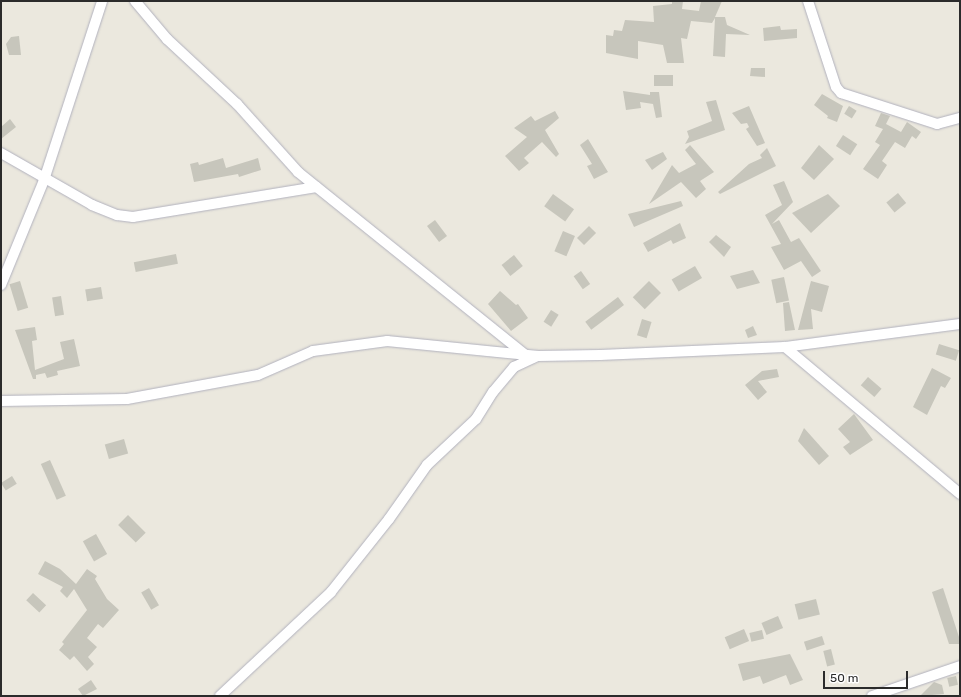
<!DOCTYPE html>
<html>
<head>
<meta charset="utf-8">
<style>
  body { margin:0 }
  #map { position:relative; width:961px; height:697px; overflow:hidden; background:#ebe8de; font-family:Rubik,sans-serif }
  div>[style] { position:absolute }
  .building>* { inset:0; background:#c7c6bc; transform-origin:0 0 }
  .roads { filter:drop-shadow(0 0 1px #b1b1bd) drop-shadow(0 0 1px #b1b1bd) }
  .minor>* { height:10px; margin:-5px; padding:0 5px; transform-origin:5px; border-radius:5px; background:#fff }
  span { translate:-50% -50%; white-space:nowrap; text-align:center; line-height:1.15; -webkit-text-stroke:3px #fff; paint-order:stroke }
  .frame { position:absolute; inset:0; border:2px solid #2b2b2b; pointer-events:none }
  .scale { position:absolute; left:823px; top:671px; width:85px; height:18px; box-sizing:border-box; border:2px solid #2b2b2b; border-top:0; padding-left:5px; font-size:12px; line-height:14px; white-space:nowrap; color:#2b2b2b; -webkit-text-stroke:3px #fff; paint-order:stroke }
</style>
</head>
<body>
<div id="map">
  <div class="building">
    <div style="clip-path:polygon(672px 1px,683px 1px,682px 9px,699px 11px,701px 1px,722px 1px,715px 17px,725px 17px,727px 25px,750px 35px,726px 34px,725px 57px,713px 56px,715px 18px,712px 23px,691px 21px,687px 39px,681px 38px,684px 63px,667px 63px,663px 45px,638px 41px,638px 59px,606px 53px,606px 35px,613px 36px,614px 30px,622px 31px,625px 20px,654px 22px,653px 6px,672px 4px)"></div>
    <div style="clip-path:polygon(780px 26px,781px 30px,797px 29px,797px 38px,764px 41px,763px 28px)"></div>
    <div style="clip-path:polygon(19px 36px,21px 55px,9px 55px,6px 44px,11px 37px)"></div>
    <div style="clip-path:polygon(751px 68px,765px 68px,765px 77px,750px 76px)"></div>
    <div style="left:654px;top:75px;width:19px;height:11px"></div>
    <div style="clip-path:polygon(623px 91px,650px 95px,650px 92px,659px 92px,662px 117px,656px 118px,653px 104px,640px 102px,641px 108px,626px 110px)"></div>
    <div style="clip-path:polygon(822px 94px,843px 106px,837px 122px,827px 118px,828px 116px,814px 105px)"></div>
    <div style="clip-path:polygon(716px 100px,725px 130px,685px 144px,689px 137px,687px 131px,712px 121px,706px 102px)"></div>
    <div style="clip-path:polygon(749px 106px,765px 143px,757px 146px,746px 129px,749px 127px,747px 123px,741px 124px,732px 113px)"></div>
    <div style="left:849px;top:106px;width:9px;height:9px;rotate:32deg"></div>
    <div style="clip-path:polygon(555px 111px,559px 118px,545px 130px,559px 154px,556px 157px,542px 142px,524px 158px,529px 163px,519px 171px,505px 156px,527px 137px,514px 128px,531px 116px,535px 121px)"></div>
    <div style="clip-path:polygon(881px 113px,890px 116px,886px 124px,901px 132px,907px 122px,921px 132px,916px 139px,912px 136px,905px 148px,895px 142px,882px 161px,887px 165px,878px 179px,863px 169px,880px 145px,875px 142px,883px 129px,875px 126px)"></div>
    <div style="clip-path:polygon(10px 119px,16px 127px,1px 139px,1px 127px)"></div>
    <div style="left:843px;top:135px;width:17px;height:13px;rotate:33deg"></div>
    <div style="clip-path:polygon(588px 139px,608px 172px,594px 179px,587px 166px,592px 164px,580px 145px)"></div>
    <div style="clip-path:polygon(690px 145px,714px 172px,700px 181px,706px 189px,696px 198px,681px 182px,649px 204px,672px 165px,679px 173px,696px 164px,685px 150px)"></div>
    <div style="clip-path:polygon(819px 145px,834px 159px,814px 180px,801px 168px)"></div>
    <div style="clip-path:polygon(767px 148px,776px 166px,720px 194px,718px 192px,749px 164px,762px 158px,760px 155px)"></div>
    <div style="clip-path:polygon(663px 152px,667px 159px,652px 170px,645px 160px)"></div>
    <div style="clip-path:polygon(223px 158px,226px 168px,258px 158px,261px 170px,239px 177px,238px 174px,194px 182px,190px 164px,198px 162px,199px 165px)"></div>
    <div style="clip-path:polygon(784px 181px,793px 202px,772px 224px,779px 220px,791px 242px,799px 238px,821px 271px,812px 277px,801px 261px,784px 270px,771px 247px,781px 244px,765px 215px,782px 205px,773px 185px)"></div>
    <div style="left:898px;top:193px;width:13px;height:15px;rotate:51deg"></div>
    <div style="left:553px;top:194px;width:26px;height:15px;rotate:36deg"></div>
    <div style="clip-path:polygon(828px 194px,840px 206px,811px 233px,792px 213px)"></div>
    <div style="clip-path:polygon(681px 201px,683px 206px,634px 227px,628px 214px)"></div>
    <div style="left:435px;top:220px;width:20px;height:10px;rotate:53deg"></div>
    <div style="clip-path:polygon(680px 223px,686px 238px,673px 244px,671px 240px,648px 252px,643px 243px)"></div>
    <div style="left:589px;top:226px;width:10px;height:17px;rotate:45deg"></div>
    <div style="left:563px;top:231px;width:13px;height:22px;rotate:23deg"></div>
    <div style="clip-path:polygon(716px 235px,731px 247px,724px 257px,709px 242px)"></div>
    <div style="left:176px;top:254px;width:10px;height:43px;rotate:79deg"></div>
    <div style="left:514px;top:255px;width:14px;height:16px;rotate:51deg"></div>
    <div style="left:695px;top:266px;width:14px;height:27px;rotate:60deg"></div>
    <div style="clip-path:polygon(753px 270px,760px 283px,737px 289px,730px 276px)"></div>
    <div style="left:581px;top:271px;width:16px;height:9px;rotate:55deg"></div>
    <div style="left:784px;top:277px;width:24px;height:13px;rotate:78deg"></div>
    <div style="left:20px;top:281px;width:28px;height:11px;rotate:73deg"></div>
    <div style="left:649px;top:281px;width:17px;height:23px;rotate:45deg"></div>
    <div style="clip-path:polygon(811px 281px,829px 286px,822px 312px,811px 309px,813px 329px,798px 330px)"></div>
    <div style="left:101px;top:287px;width:12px;height:16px;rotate:81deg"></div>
    <div style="clip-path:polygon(500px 291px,516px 305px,518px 304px,528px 318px,511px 331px,488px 304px)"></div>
    <div style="left:61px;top:296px;width:19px;height:9px;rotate:81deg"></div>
    <div style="left:618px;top:297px;width:10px;height:41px;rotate:53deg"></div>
    <div style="clip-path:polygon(789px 302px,795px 330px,785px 331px,783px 303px)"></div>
    <div style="left:551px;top:310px;width:9px;height:14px;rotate:32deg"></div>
    <div style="left:642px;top:319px;width:10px;height:17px;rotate:17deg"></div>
    <div style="clip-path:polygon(753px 326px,757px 335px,748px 338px,745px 330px)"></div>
    <div style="clip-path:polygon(35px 327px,37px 340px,32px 341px,35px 370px,64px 359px,60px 342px,74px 339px,80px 366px,57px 371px,58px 375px,47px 378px,45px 373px,36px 375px,36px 379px,33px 379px,15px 330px)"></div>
    <div style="left:939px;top:344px;width:21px;height:11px;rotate:17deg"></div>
    <div style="clip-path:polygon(932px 368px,951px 378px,945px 388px,941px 386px,927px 415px,913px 407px)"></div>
    <div style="clip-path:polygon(777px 369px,779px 377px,758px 381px,767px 392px,758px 400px,745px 385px,762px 371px)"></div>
    <div style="left:868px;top:377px;width:18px;height:11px;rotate:41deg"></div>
    <div style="clip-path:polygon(854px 414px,873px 440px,850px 455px,843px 447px,850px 442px,838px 429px)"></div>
    <div style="clip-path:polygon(804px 428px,829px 456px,819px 465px,798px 441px)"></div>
    <div style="left:124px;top:439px;width:15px;height:20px;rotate:74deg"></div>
    <div style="left:50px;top:460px;width:39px;height:10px;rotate:66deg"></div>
    <div style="left:12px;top:476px;width:9px;height:13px;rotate:58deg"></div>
    <div style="left:128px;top:515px;width:25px;height:14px;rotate:45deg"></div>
    <div style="left:96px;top:534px;width:23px;height:15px;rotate:61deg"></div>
    <div style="clip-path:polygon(45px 561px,60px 569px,76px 584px,87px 569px,97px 576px,95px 579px,107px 599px,119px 610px,103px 628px,98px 624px,87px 638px,97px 647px,88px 657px,94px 664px,87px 671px,74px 656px,70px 660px,59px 650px,64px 644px,62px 642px,87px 610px,74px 589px,67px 598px,60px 591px,63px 587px,38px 574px)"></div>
    <div style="left:149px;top:588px;width:20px;height:9px;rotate:60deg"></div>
    <div style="clip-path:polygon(943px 588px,960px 640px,960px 644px,949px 644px,932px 592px)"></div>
    <div style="left:33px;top:593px;width:18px;height:10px;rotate:43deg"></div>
    <div style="left:816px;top:599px;width:16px;height:22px;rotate:76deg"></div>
    <div style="left:778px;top:616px;width:13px;height:18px;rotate:67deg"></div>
    <div style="left:744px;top:629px;width:13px;height:21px;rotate:67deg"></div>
    <div style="left:762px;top:630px;width:9px;height:13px;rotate:77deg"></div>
    <div style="left:822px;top:636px;width:9px;height:19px;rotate:72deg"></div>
    <div style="left:831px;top:649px;width:16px;height:8px;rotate:76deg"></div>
    <div style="clip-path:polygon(790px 654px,803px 680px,790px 685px,786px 675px,763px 684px,760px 676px,743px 681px,738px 664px)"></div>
    <div style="left:956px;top:676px;width:9px;height:9px;rotate:77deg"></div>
    <div style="clip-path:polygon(91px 680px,97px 689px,83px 696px,78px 689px)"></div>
    <div style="clip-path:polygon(934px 682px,942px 685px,944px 694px,920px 696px)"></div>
  </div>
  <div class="roads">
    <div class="minor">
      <div style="left:135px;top:1px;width:50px;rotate:49.9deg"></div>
      <div style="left:167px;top:39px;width:96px;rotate:42.9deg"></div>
      <div style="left:237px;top:104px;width:91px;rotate:48.1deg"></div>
      <div style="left:298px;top:172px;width:292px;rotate:38.8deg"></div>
      <div style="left:808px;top:1px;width:90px;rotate:72deg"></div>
      <div style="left:836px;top:87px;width:8px;rotate:50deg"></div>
      <div style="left:841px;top:93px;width:101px;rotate:17.9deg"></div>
      <div style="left:937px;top:124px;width:24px;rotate:-15deg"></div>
      <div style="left:1px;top:153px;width:105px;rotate:29.7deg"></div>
      <div style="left:92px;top:205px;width:27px;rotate:22deg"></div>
      <div style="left:117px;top:215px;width:16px;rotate:7deg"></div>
      <div style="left:133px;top:217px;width:186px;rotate:-9.3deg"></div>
      <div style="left:1px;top:285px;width:113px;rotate:-67.7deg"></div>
      <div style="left:44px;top:180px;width:188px;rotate:-72deg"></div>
      <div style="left:785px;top:347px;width:229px;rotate:40deg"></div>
      <div style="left:1px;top:401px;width:126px;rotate:-0.9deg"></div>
      <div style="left:127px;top:399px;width:133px;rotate:-10.4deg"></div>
      <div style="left:258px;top:375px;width:60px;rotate:-23.6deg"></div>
      <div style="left:313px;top:351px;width:75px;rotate:-7.7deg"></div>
      <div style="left:387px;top:341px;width:152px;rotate:5.7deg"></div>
      <div style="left:538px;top:356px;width:62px;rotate:-0.9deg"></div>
      <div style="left:600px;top:355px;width:185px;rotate:-2.5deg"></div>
      <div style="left:785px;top:347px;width:177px;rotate:-7.5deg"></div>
      <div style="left:220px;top:696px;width:152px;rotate:-43.1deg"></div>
      <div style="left:331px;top:592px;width:93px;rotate:-51.5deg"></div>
      <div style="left:389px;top:519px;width:66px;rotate:-54.9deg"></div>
      <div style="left:427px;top:465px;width:67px;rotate:-43.2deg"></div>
      <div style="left:476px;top:419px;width:32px;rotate:-58deg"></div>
      <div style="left:493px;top:392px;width:33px;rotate:-50deg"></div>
      <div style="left:514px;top:367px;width:26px;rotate:-25deg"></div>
      <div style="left:872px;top:696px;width:93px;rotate:-18.8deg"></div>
    </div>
  </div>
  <div class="frame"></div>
  <div class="scale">50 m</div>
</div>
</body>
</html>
